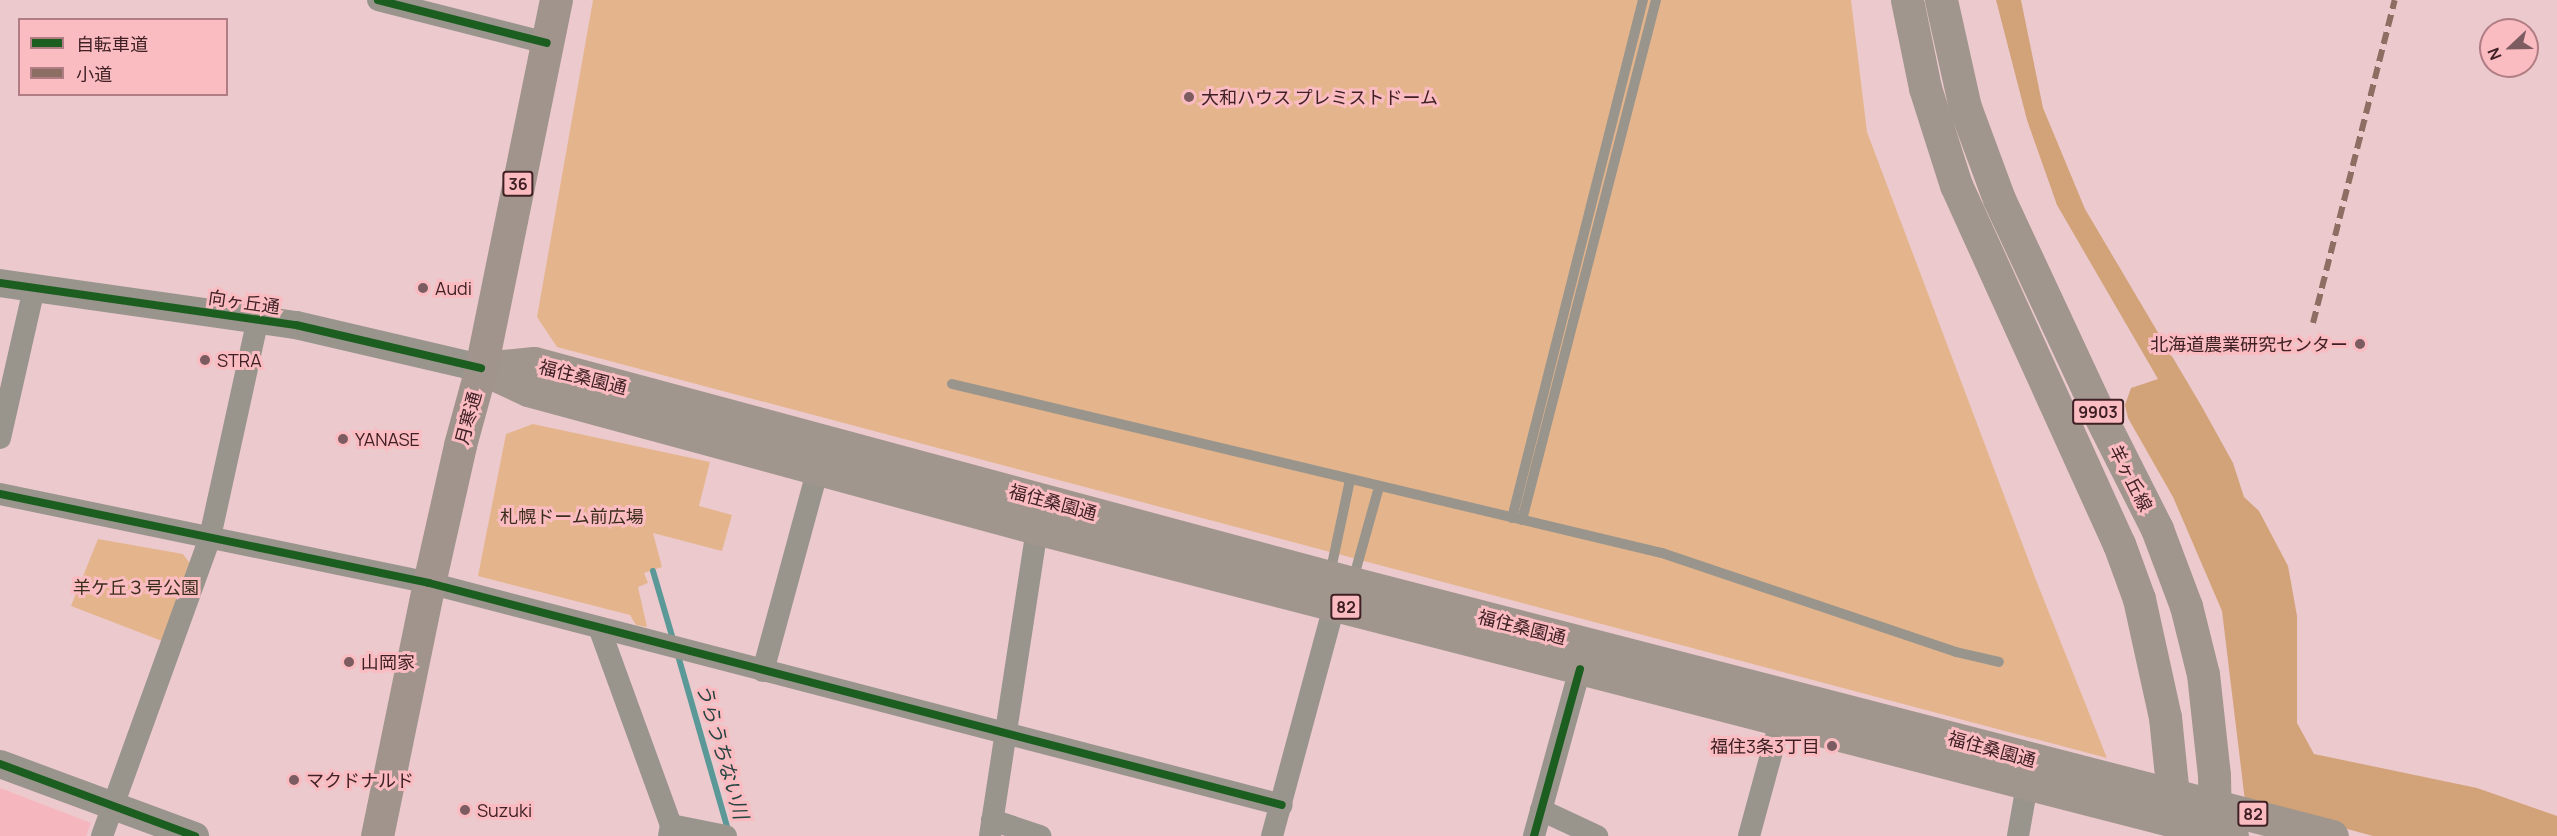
<!DOCTYPE html>
<html>
<head>
<meta charset="utf-8">
<style>
  body { margin:0 }
  #map { position:relative; width:2557px; height:836px; overflow:hidden; background:#ecc9cd; font-family:Manrope,"Noto Sans JP",sans-serif }
  div>[style] { position:absolute }
  .built>* { inset:0; background:#f5b6bd }
  .green>* { inset:0; background:#e4b58d }
  .forest>* { inset:0; background:#d2a278 }
  .stream>* { height:6px; margin:-3px; padding:0 3px; transform-origin:3px; border-radius:3px; background:#5a9998 }
  .service>* { height:10px; margin:-5px; padding:0 5px; transform-origin:5px; border-radius:5px; background:#99958c }
  .minor>* { height:22px; margin:-11px; padding:0 11px; transform-origin:11px; border-radius:11px; background:#99958c }
  .tertiary>* { height:28px; margin:-14px; padding:0 14px; transform-origin:14px; border-radius:14px; background:#99958c }
  .primary>* { height:33px; margin:-16.5px; padding:0 16.5px; transform-origin:16.5px; border-radius:16.5px; background:#a1968e }
  .trunk>* { height:33px; margin:-16.5px; padding:0 16.5px; transform-origin:16.5px; border-radius:16.5px; background:#a0948d }
  .quiet>* { height:6px; margin-top:-3px; transform-origin:0; background:repeating-linear-gradient(90deg,#8d6e63 0 12px,transparent 0 18px) }
  .cycleway>* { height:8px; margin:-4px; padding:0 4px; transform-origin:4px; border-radius:4px; background:#1b5e20 }
  .dots>* { width:16px; height:16px; translate:-50% -50%; box-sizing:border-box; border:3px solid #fabbc1; border-radius:50% }
  span { translate:-50% -50%; white-space:nowrap; text-align:center; line-height:1.15; -webkit-text-stroke:6px #fabbc1; paint-order:stroke }
  .shield-label span { padding:2px 4px; background:#fabbc1; border:2px solid; border-radius:4px; -webkit-text-stroke-width:0 }
  .shield-label { font-size:16px; color:#3f2125; font-weight:700 }
  .poi-label { font-size:18px; color:#3f2125 }
  .left { translate:0 -50%; text-align:left }
  .right { translate:-100% -50%; text-align:right }
  .street-label { font-size:18px; color:#3f2125 }
  .park-label { font-size:18px; color:#3b2d1b }
  .water-label { font-size:20px; color:#264442; font-style:italic }
  .legend { position:absolute; left:18px; top:18px; width:210px; height:78px; box-sizing:border-box; background:#fabbc1; border:2px solid #af7d83; margin:0; padding:8px 10px; list-style:none; font-size:18px; color:#3f2125 }
  .legend li { display:flex; align-items:center; gap:12px; height:30px }
  .legend b { width:30px; border:2px solid #af7d83 }
  .north { position:absolute; left:2479px; top:18px; width:60px; height:60px; box-sizing:border-box; background:#fabbc1; border:2px solid #af7d83; border-radius:50%; rotate:248deg; font-size:16px; font-weight:700; line-height:24px; text-align:center; color:#3f2125 }
  .north::after { content:''; display:block; margin:auto; width:21px; height:27px; background:#7c5c60; clip-path:polygon(50% 0,100% 100%,50% 72%,0 100%) }
</style>
</head>
<body>
<div id="map">
  <div class="built">
    <div style="clip-path:polygon(0 788px,91px 823px,86px 836px,0 836px)"></div>
  </div>
  <div class="green">
    <div style="clip-path:polygon(593px 0,1851px 0,1867px 132px,2036px 580px,2107px 758px,557px 347px,537px 317px)"></div>
    <div style="clip-path:polygon(533px 424px,710px 462px,699px 506px,732px 515px,722px 551px,653px 533px,662px 567px,644px 573px,648px 583px,638px 587px,647px 627px,636px 625px,630px 615px,478px 576px,506px 434px)"></div>
    <div style="clip-path:polygon(98px 539px,183px 554px,191px 565px,162px 641px,71px 606px)"></div>
  </div>
  <div class="forest">
    <div style="clip-path:polygon(1996px 0,2021px 0,2043px 108px,2085px 209px,2202px 407px,2233px 463px,2244px 497px,2259px 511px,2288px 566px,2297px 616px,2297px 723px,2314px 754px,2477px 788px,2557px 816px,2557px 836px,2373px 836px,2245px 801px,2222px 611px,2173px 497px,2128px 418px,2125px 405px,2131px 388px,2158px 379px,2057px 205px,2027px 120px)"></div>
  </div>
  <div class="stream">
    <div style="left:653px;top:571px;width:75px;rotate:73.7deg"></div>
    <div style="left:677px;top:652px;width:188px;rotate:74deg"></div>
  </div>
  <div class="service">
    <div style="left:952px;top:384px;width:730px;rotate:13.39deg"></div>
    <div style="left:1662px;top:553px;width:310px;rotate:18.6deg"></div>
    <div style="left:1956px;top:652px;width:44px;rotate:13.1deg"></div>
    <div style="left:1512px;top:518px;width:534px;rotate:-75.81deg"></div>
    <div style="left:1522px;top:520px;width:537px;rotate:-75.55deg"></div>
    <div style="left:1330px;top:574px;width:96px;rotate:-78deg"></div>
    <div style="left:1353px;top:580px;width:97px;rotate:-74.4deg"></div>
  </div>
  <div class="minor">
    <div style="left:378px;top:0;width:174px;rotate:14.3deg"></div>
    <div style="left:0;top:438px;width:154px;rotate:-77.2deg"></div>
    <div style="left:0;top:494px;width:438px;rotate:11.7deg"></div>
    <div style="left:429px;top:583px;width:881px;rotate:14.59deg"></div>
    <div style="left:600px;top:630px;width:208px;rotate:70deg"></div>
    <div style="left:671px;top:825px;width:11px;rotate:100deg"></div>
    <div style="left:763px;top:671px;width:210px;rotate:-74.8deg"></div>
    <div style="left:1541px;top:810px;width:62px;rotate:24.9deg"></div>
    <div style="left:992px;top:820px;width:51px;rotate:18.4deg"></div>
    <div style="left:671px;top:825px;width:56px;rotate:11.3deg"></div>
    <div style="left:102px;top:836px;width:318px;rotate:-70.1deg"></div>
    <div style="left:210px;top:537px;width:223px;rotate:-77.6deg"></div>
    <div style="left:990px;top:836px;width:326px;rotate:-81.3deg"></div>
    <div style="left:1272px;top:836px;width:254px;rotate:-74.9deg"></div>
    <div style="left:1534px;top:836px;width:173px;rotate:-74.6deg"></div>
    <div style="left:1749px;top:836px;width:134px;rotate:-74.8deg"></div>
    <div style="left:2018px;top:836px;width:52px;rotate:-80deg"></div>
  </div>
  <div class="tertiary">
    <div style="left:0;top:283px;width:299px;rotate:8.1deg"></div>
    <div style="left:296px;top:325px;width:190px;rotate:13.1deg"></div>
    <div style="left:0;top:764px;width:208px;rotate:20.3deg"></div>
  </div>
  <div class="primary">
    <div style="left:1907px;top:0;width:90px;rotate:78.4deg"></div>
    <div style="left:1925px;top:88px;width:102px;rotate:72.3deg"></div>
    <div style="left:1956px;top:185px;width:394px;rotate:65.6deg"></div>
    <div style="left:2119px;top:544px;width:59px;rotate:70deg"></div>
    <div style="left:2139px;top:599px;width:121px;rotate:77.6deg"></div>
    <div style="left:2165px;top:717px;width:100px;rotate:84.2deg"></div>
    <div style="left:1941px;top:0;width:110px;rotate:77.4deg"></div>
    <div style="left:1965px;top:107px;width:98px;rotate:69.7deg"></div>
    <div style="left:1999px;top:199px;width:239px;rotate:65deg"></div>
    <div style="left:2100px;top:416px;width:127px;rotate:63.2deg"></div>
    <div style="left:2157px;top:529px;width:82px;rotate:69.4deg"></div>
    <div style="left:2186px;top:606px;width:70px;rotate:76deg"></div>
    <div style="left:2203px;top:674px;width:102px;rotate:83.8deg"></div>
    <div style="left:2214px;top:775px;width:50px;rotate:88.9deg"></div>
    <div style="left:481px;top:368px;width:53px;rotate:-5.4deg"></div>
    <div style="left:534px;top:363px;width:847px;rotate:15.05deg"></div>
    <div style="left:1352px;top:583px;width:1012px;rotate:14.48deg"></div>
    <div style="left:483px;top:369px;width:50px;rotate:25deg"></div>
    <div style="left:528px;top:390px;width:526px;rotate:15.2deg"></div>
    <div style="left:1036px;top:528px;width:1235px;rotate:14.44deg"></div>
  </div>
  <div class="trunk">
    <div style="left:377px;top:836px;width:258px;rotate:-78.4deg"></div>
    <div style="left:429px;top:583px;width:141px;rotate:-77.3deg"></div>
    <div style="left:460px;top:445px;width:80px;rotate:-74.7deg"></div>
    <div style="left:481px;top:368px;width:376px;rotate:-78.5deg"></div>
  </div>
  <div class="quiet">
    <div style="left:2313px;top:323px;width:333px;rotate:-75.8deg"></div>
  </div>
  <div class="cycleway">
    <div style="left:378px;top:0;width:174px;rotate:14.3deg"></div>
    <div style="left:0;top:283px;width:299px;rotate:8.1deg"></div>
    <div style="left:296px;top:325px;width:190px;rotate:13.1deg"></div>
    <div style="left:0;top:494px;width:438px;rotate:11.7deg"></div>
    <div style="left:429px;top:583px;width:881px;rotate:14.59deg"></div>
    <div style="left:0;top:764px;width:208px;rotate:20.3deg"></div>
    <div style="left:1534px;top:836px;width:173px;rotate:-74.6deg"></div>
  </div>
  <div class="dots">
    <div style="left:1189px;top:97px;background:#7c5c60"></div>
    <div style="left:423px;top:288px;background:#7c5c60"></div>
    <div style="left:2360px;top:344px;background:#7c5c60"></div>
    <div style="left:205px;top:360px;background:#7c5c60"></div>
    <div style="left:343px;top:439px;background:#7c5c60"></div>
    <div style="left:349px;top:662px;background:#7c5c60"></div>
    <div style="left:1832px;top:746px;background:#7c5c60"></div>
    <div style="left:294px;top:780px;background:#7c5c60"></div>
    <div style="left:465px;top:810px;background:#7c5c60"></div>
  </div>
  <div class="shield-label">
    <span style="left:518px;top:184px">36</span>
    <span style="left:2098px;top:412px">9903</span>
    <span style="left:1346px;top:607px">82</span>
    <span style="left:2253px;top:814px">82</span>
  </div>
  <div class="poi-label">
    <span class="left" style="left:1201px;top:97px">大和ハウス プレミストドーム</span>
    <span class="left" style="left:435px;top:288px">Audi</span>
    <span class="right" style="left:2348px;top:344px">北海道農業研究センター</span>
    <span class="left" style="left:217px;top:360px">STRA</span>
    <span class="left" style="left:355px;top:439px">YANASE</span>
    <span class="left" style="left:361px;top:662px">山岡家</span>
    <span class="right" style="left:1820px;top:746px">福住3条3丁目</span>
    <span class="left" style="left:306px;top:780px">マクドナルド</span>
    <span class="left" style="left:477px;top:810px">Suzuki</span>
  </div>
  <div class="street-label">
    <span style="left:244px;top:302px;rotate:8deg">向ヶ丘通</span>
    <span style="left:583px;top:377px;rotate:14deg">福住桑園通</span>
    <span style="left:468px;top:418px;rotate:-75deg">月寒通</span>
    <span style="left:2131px;top:478px;rotate:63deg">羊ヶ丘線</span>
    <span style="left:1053px;top:502px;rotate:15deg">福住桑園通</span>
    <span style="left:1522px;top:627px;rotate:14deg">福住桑園通</span>
    <span style="left:1992px;top:749px;rotate:15deg">福住桑園通</span>
  </div>
  <div class="park-label">
    <span style="left:572px;top:516px">札幌ドーム前広場</span>
    <span style="left:136px;top:587px">羊ケ丘３号公園</span>
  </div>
  <div class="water-label">
    <span style="left:723px;top:751px;rotate:74deg">うらうちない川</span>
  </div>
  <ul class="legend">
  <li><b style="height:8px;background:#1b5e20"></b>自転車道</li>
  <li><b style="height:8px;background:#8d6e63"></b>小道</li>
  </ul>
  <div class="north">N</div>
</div>
</body>
</html>
